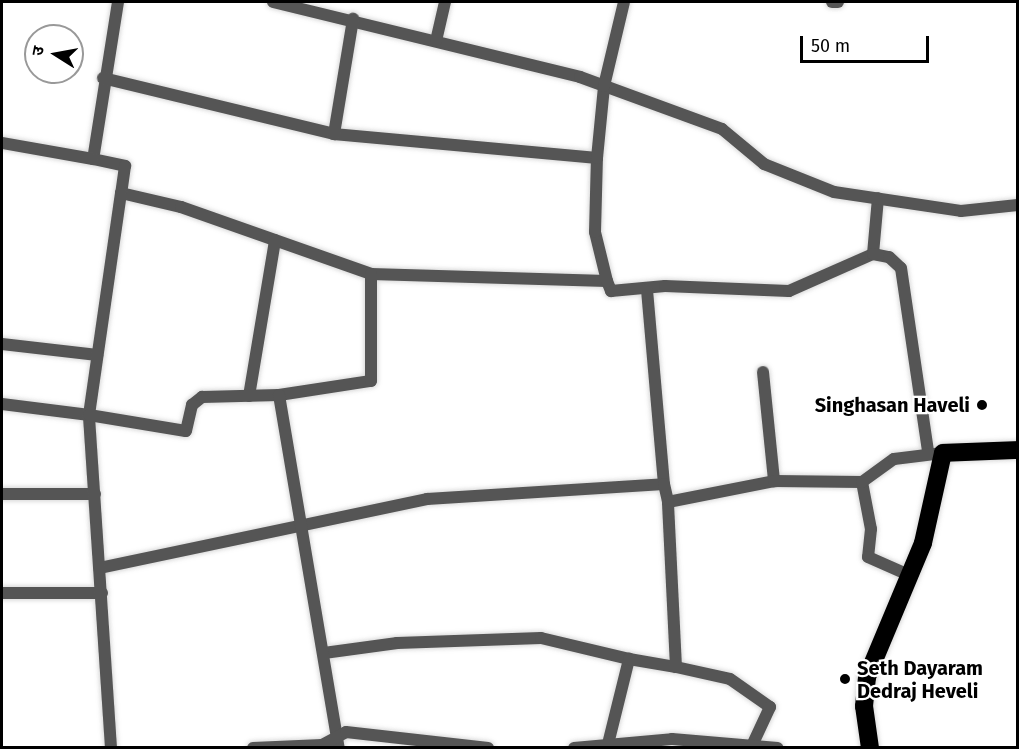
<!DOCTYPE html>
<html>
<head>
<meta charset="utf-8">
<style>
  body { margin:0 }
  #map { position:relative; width:1019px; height:749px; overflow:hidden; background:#fff; font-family:"Fira Sans","Noto Sans Devanagari",sans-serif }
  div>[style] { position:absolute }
  .roads { filter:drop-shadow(0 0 2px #dbdbdb) drop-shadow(0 0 2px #dbdbdb) }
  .street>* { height:12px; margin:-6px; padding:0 6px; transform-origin:6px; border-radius:6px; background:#555 }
  .highway>* { height:18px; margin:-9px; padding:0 9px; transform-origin:9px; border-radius:9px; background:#000 }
  .dots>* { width:16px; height:16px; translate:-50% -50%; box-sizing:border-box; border:3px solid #fff; border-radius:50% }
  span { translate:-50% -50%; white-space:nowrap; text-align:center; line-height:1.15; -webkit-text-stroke:4.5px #fff; paint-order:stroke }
  .poi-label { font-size:20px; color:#000; font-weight:700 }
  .right { translate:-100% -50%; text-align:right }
  .left { translate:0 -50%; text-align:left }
  .frame { position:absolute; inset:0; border:3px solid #000; pointer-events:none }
  .north { position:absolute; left:24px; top:24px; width:60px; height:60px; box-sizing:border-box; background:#fff; border:2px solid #999; border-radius:50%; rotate:281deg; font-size:16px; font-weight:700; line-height:24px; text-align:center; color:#000 }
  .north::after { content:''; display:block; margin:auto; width:21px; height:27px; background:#000; clip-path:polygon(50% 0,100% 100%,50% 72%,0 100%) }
  .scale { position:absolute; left:800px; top:36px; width:129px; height:27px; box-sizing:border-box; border:3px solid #000; border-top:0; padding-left:8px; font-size:18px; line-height:21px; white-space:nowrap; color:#000; -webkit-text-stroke:4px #fff; paint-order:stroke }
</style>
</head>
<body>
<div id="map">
  <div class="roads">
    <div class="street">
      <div style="left:118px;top:2px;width:159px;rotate:99deg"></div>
      <div style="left:93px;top:159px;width:33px;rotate:12deg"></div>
      <div style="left:125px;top:166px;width:27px;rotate:98deg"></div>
      <div style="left:121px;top:193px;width:62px;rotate:13.1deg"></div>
      <div style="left:181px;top:207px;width:201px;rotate:19.4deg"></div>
      <div style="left:371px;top:274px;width:236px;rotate:1.7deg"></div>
      <div style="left:607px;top:281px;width:11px;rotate:68deg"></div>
      <div style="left:611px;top:291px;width:54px;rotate:-5.3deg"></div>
      <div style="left:665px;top:286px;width:124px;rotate:2.3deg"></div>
      <div style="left:789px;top:291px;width:92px;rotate:-23.8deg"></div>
      <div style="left:873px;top:254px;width:56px;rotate:-84.9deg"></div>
      <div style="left:273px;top:2px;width:316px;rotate:13.7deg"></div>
      <div style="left:580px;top:77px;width:151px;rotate:20.1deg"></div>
      <div style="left:722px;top:129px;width:55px;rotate:39.8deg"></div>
      <div style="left:764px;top:164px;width:75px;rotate:21.8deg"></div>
      <div style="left:834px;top:192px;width:128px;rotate:8.5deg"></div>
      <div style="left:961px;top:211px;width:57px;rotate:-6deg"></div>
      <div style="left:832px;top:2px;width:6px"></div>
      <div style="left:436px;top:41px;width:40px;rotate:-77deg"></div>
      <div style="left:103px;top:78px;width:238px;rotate:13.6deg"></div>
      <div style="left:334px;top:134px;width:264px;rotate:5.2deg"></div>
      <div style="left:334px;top:134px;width:117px;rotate:-80.6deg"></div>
      <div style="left:2px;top:143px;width:92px;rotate:10deg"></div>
      <div style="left:873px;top:254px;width:16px;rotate:11deg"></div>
      <div style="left:889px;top:257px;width:16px;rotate:43deg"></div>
      <div style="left:901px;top:268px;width:185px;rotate:81.6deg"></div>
      <div style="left:607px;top:281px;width:50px;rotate:-103.8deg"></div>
      <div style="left:595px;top:232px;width:74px;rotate:-88.5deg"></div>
      <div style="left:597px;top:158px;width:72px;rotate:-84.4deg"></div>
      <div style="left:604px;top:86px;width:86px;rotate:-76.6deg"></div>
      <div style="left:647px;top:290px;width:195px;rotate:85deg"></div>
      <div style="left:2px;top:344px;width:96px;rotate:6.6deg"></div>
      <div style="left:763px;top:372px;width:110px;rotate:84.2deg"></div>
      <div style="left:279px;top:395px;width:93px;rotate:-8.7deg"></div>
      <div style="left:371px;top:381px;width:107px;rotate:-90deg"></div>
      <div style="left:249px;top:396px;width:158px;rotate:-80.5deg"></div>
      <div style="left:2px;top:404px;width:88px;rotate:7.2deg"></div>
      <div style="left:89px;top:415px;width:224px;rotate:-81.8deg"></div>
      <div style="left:862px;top:482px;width:48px;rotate:79.2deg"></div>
      <div style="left:871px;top:529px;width:28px;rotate:96deg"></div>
      <div style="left:868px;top:557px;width:47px;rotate:23.8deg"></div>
      <div style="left:2px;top:494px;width:93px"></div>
      <div style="left:100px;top:568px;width:334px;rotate:-11.9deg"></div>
      <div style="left:427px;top:499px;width:237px;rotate:-3.6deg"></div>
      <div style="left:664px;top:484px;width:18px;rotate:77deg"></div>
      <div style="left:668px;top:502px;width:108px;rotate:-11.2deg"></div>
      <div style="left:774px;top:481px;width:88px;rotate:0.7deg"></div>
      <div style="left:862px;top:482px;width:39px;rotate:-36deg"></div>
      <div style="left:894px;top:459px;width:49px;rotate:-7deg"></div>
      <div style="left:2px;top:593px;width:100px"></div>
      <div style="left:324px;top:653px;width:74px;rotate:-7.8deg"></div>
      <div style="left:397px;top:643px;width:144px;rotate:-2deg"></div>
      <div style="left:541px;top:638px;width:90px;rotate:13.4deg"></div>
      <div style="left:676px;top:667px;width:55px;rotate:12.5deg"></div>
      <div style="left:730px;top:679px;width:49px;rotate:35deg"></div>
      <div style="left:770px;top:707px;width:40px;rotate:115deg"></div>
      <div style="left:608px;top:744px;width:88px;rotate:-76.1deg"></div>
      <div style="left:629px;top:659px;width:48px;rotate:9.7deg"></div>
      <div style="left:676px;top:667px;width:165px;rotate:-92.8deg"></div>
      <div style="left:111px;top:748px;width:334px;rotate:-93.8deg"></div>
      <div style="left:89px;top:415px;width:98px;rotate:9.4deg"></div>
      <div style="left:186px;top:431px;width:27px;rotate:-77deg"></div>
      <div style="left:192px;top:405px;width:13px;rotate:-39deg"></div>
      <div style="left:202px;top:397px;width:77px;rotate:-1.5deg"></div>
      <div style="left:279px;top:395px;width:358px;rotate:80.4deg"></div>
      <div style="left:253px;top:748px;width:69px;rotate:-2.5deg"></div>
      <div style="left:322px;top:745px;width:27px;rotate:-28deg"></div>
      <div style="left:346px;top:732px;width:143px;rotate:6.4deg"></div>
      <div style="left:574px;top:748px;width:98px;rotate:-5.2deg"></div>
      <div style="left:672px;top:739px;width:106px;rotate:4.9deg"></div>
    </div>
    <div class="highway">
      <div style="left:870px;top:748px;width:42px;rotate:-98.1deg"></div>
      <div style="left:864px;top:706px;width:29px;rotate:-84deg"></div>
      <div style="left:867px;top:677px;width:145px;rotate:-67.3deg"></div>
      <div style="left:923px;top:543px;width:92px;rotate:-77.5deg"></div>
      <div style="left:943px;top:453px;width:75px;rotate:-2.3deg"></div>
    </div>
  </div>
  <div class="dots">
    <div style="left:982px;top:405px;background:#000"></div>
    <div style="left:845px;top:679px;background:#000"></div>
  </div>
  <div class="poi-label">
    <span class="right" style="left:970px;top:405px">Singhasan Haveli</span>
    <span class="left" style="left:857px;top:680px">Seth Dayaram<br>Dedraj Heveli</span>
  </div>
  <div class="frame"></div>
  <div class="north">उ</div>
  <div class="scale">50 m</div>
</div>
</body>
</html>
